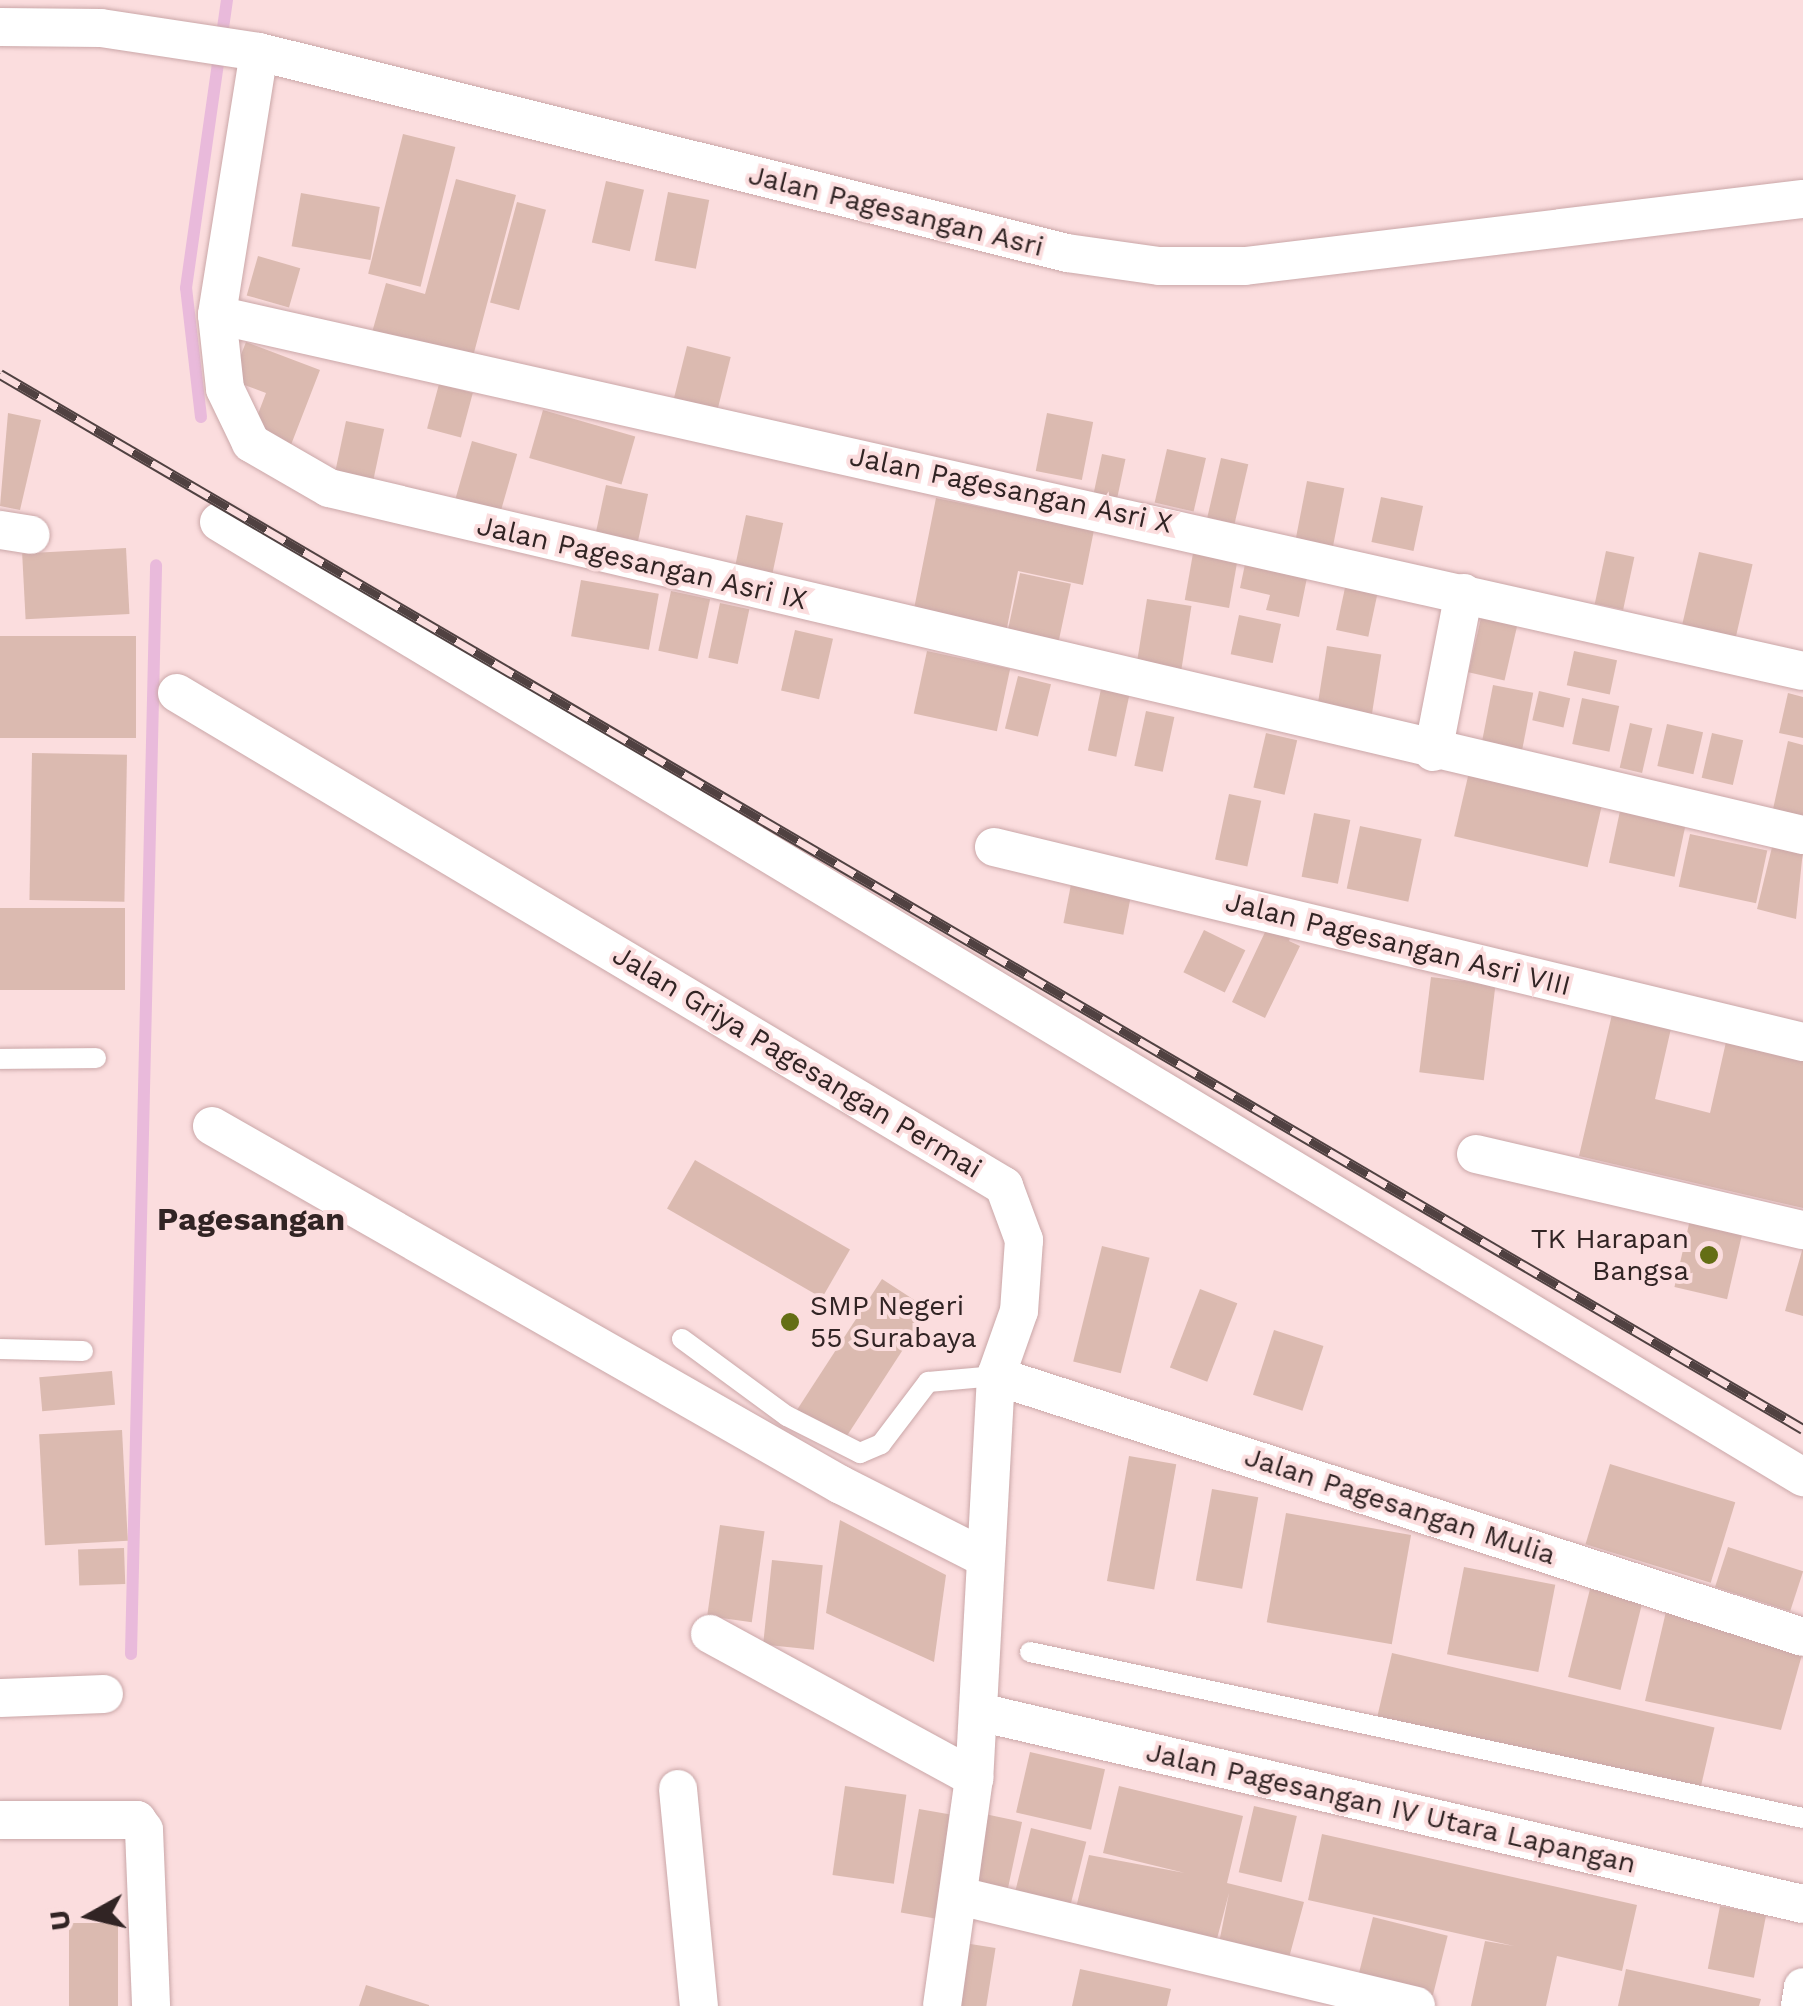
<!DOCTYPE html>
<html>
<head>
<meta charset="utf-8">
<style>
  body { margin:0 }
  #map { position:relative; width:1803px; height:2006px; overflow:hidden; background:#fbddde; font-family:"Work Sans",sans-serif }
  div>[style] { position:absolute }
  .stream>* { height:12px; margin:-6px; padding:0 6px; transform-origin:6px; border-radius:6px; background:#e9badb }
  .building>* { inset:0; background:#dbbab0; transform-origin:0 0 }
  .roads { filter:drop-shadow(0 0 2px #caa7a8) drop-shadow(0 0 2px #caa7a8) }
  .lane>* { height:20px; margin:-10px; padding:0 10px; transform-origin:10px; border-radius:10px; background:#fff }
  .street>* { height:38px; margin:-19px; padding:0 19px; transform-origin:19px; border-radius:19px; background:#fff }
  .rail>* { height:11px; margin-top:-5.5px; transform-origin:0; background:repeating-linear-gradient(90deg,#fbddde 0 22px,#504141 0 44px); box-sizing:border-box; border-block:2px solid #504141 }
  .dots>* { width:28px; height:28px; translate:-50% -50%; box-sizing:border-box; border:5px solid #fbddde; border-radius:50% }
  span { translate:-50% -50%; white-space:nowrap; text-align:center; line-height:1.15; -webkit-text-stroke:8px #fbddde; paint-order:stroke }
  .street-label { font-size:28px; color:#312424 }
  .poi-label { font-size:28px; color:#312424 }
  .right { translate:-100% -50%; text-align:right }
  .left { translate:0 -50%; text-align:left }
  .quarter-label { font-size:32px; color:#312424; font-weight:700 }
  .north { position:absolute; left:40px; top:1866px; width:100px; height:100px; -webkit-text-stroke:8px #fbddde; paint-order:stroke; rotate:262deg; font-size:28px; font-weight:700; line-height:40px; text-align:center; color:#312424 }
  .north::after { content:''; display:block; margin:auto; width:35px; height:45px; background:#312424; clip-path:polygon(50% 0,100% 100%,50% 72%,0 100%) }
</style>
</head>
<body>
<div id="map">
  <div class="stream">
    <div style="left:201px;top:417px;width:130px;rotate:-96.6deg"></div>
    <div style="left:186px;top:288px;width:291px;rotate:-81.9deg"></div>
    <div style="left:131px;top:1654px;width:1089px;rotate:-88.68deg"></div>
  </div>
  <div class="building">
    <div style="left:403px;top:134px;width:54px;height:144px;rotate:14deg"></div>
    <div style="clip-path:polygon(456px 179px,516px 195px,471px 364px,371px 336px,386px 283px,425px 294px)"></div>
    <div style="left:606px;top:181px;width:39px;height:63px;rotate:13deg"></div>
    <div style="left:668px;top:192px;width:42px;height:70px;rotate:11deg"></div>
    <div style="left:301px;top:193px;width:80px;height:54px;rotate:10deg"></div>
    <div style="left:517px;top:202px;width:30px;height:104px;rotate:15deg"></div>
    <div style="left:258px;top:256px;width:44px;height:41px;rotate:16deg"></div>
    <div style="clip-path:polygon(246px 342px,320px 370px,289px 450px,250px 435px,266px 393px,231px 380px)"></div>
    <div style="left:687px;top:346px;width:45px;height:67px;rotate:14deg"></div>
    <div style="left:439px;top:384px;width:35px;height:46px;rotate:15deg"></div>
    <div style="left:543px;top:410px;width:96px;height:50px;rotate:16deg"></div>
    <div style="clip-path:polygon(8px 413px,41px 420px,20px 510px,0 506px)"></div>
    <div style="left:1047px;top:413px;width:47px;height:59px;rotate:11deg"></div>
    <div style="left:346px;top:421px;width:39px;height:64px;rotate:12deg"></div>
    <div style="left:472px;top:441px;width:47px;height:77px;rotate:16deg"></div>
    <div style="left:1167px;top:449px;width:40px;height:55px;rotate:13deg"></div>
    <div style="left:1102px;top:454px;width:24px;height:46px;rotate:12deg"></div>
    <div style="left:1221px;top:458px;width:28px;height:61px;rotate:13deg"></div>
    <div style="left:1307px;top:481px;width:38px;height:67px;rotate:11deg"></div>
    <div style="left:606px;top:485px;width:43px;height:63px;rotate:12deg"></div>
    <div style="left:1381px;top:497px;width:43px;height:46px;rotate:12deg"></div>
    <div style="clip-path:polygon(936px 498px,1094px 530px,1083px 585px,1018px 571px,1005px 638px,912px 619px)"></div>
    <div style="left:746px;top:515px;width:38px;height:52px;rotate:12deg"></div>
    <div style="left:1195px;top:542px;width:45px;height:59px;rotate:10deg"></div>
    <div style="left:126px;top:548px;width:66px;height:104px;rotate:87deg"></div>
    <div style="clip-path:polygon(1248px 550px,1310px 563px,1299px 617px,1266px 610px,1270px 595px,1240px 588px)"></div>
    <div style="left:1606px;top:551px;width:29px;height:54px;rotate:12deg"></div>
    <div style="left:1699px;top:552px;width:55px;height:76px;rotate:13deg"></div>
    <div style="left:1020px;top:573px;width:52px;height:67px;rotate:12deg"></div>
    <div style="left:581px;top:580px;width:79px;height:57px;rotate:10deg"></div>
    <div style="left:1346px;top:583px;width:33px;height:48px;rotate:12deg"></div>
    <div style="left:671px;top:591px;width:40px;height:61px;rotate:12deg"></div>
    <div style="left:1147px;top:599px;width:45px;height:75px;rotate:9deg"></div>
    <div style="left:720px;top:603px;width:30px;height:56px;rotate:12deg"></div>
    <div style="left:1484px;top:605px;width:37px;height:69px;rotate:13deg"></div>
    <div style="left:1239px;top:615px;width:43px;height:40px;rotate:12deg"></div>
    <div style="left:795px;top:630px;width:39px;height:62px;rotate:13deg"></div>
    <div style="left:0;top:636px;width:136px;height:102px"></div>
    <div style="left:1327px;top:646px;width:55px;height:68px;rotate:9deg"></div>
    <div style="left:927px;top:651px;width:85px;height:64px;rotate:12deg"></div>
    <div style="left:1574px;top:651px;width:44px;height:35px;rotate:12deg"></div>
    <div style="left:1018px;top:676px;width:34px;height:54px;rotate:14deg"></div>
    <div style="left:1493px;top:685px;width:41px;height:67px;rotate:11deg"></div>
    <div style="left:1101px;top:689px;width:29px;height:63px;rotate:12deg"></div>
    <div style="left:1539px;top:691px;width:32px;height:30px;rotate:13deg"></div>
    <div style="clip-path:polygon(1788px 693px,1803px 697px,1803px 738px,1779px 733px)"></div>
    <div style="left:1582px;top:698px;width:38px;height:47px;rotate:12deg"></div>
    <div style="left:1146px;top:711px;width:29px;height:56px;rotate:12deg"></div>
    <div style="left:1630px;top:723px;width:23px;height:46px;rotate:13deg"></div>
    <div style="left:1667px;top:724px;width:37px;height:43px;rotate:13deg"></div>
    <div style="left:1266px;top:733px;width:32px;height:56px;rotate:13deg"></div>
    <div style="left:1712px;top:733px;width:32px;height:46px;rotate:13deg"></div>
    <div style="clip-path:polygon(1788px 741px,1803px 745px,1803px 816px,1773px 809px)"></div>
    <div style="left:32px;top:753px;width:95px;height:147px;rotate:1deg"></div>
    <div style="left:1469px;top:772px;width:137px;height:66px;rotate:13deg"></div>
    <div style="left:1229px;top:794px;width:33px;height:67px;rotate:12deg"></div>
    <div style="left:1620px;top:811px;width:67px;height:53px;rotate:12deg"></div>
    <div style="left:1314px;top:813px;width:37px;height:65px;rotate:11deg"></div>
    <div style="left:1360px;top:826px;width:63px;height:64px;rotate:12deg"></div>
    <div style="left:1690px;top:834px;width:79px;height:54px;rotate:12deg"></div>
    <div style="clip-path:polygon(1773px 843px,1803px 850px,1796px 919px,1757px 909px)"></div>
    <div style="left:1073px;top:874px;width:61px;height:50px;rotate:11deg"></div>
    <div style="left:0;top:908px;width:125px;height:82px"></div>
    <div style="clip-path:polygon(1294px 928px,1289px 941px,1300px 946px,1265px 1018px,1232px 1002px,1266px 930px)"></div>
    <div style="left:1204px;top:930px;width:46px;height:47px;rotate:26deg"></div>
    <div style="left:1431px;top:977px;width:65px;height:96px;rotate:7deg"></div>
    <div style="clip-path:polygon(1613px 1010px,1672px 1024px,1655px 1099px,1710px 1113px,1728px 1033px,1803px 1051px,1803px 1208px,1579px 1156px)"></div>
    <div style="left:695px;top:1160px;width:179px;height:56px;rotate:30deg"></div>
    <div style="left:1692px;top:1211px;width:54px;height:78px;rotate:13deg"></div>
    <div style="left:1102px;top:1246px;width:49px;height:119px;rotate:14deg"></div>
    <div style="clip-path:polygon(1803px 1247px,1803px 1316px,1785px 1311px)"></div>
    <div style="left:882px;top:1279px;width:56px;height:158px;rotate:33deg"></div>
    <div style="left:1200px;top:1289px;width:40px;height:84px;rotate:21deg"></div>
    <div style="left:1274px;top:1330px;width:52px;height:68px;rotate:18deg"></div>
    <div style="left:112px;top:1371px;width:34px;height:73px;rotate:85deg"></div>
    <div style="left:122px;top:1430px;width:111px;height:83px;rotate:87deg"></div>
    <div style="left:1129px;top:1456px;width:48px;height:127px;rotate:10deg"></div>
    <div style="left:1610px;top:1464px;width:131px;height:84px;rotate:17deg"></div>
    <div style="left:1212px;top:1489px;width:47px;height:93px;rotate:10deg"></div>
    <div style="left:1286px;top:1513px;width:127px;height:111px;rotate:10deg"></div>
    <div style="clip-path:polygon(840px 1520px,946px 1575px,934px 1662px,826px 1613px)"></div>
    <div style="left:720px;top:1525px;width:45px;height:92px;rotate:8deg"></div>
    <div style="left:1728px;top:1547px;width:79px;height:42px;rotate:18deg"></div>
    <div style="left:124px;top:1548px;width:36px;height:46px;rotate:88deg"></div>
    <div style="left:772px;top:1560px;width:51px;height:85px;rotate:6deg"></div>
    <div style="left:1464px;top:1567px;width:93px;height:89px;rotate:11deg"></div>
    <div style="left:1593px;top:1577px;width:54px;height:103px;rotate:14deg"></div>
    <div style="clip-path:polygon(1668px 1603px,1803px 1651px,1781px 1730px,1645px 1701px)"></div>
    <div style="left:1392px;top:1653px;width:331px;height:66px;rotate:13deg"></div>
    <div style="left:1030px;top:1752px;width:77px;height:62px;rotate:13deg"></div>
    <div style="left:845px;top:1786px;width:62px;height:90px;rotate:8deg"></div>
    <div style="clip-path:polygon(1119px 1786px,1243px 1816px,1227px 1883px,1304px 1902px,1286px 1969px,1217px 1953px,1229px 1893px,1213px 1954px,1073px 1920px,1089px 1855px,1185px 1873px,1103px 1853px)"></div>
    <div style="left:1254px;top:1806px;width:44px;height:68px;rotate:13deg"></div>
    <div style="left:919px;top:1809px;width:42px;height:105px;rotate:10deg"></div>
    <div style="left:980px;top:1813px;width:43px;height:74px;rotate:12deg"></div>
    <div style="left:1031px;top:1828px;width:57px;height:75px;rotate:14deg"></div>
    <div style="clip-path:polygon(1322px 1834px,1637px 1905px,1622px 1971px,1557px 1956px,1546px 2006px,1471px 2006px,1485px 1941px,1514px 1946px,1308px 1900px)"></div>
    <div style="left:1720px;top:1906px;width:47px;height:64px;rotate:11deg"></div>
    <div style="left:1373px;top:1917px;width:77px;height:74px;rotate:14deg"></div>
    <div style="left:69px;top:1923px;width:49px;height:83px"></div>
    <div style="left:958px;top:1942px;width:38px;height:64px;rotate:9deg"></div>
    <div style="clip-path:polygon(1080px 1969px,1171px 1989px,1167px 2006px,1072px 2006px)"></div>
    <div style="clip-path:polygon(1626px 1969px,1761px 1999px,1759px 2006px,1618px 2006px)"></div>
    <div style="clip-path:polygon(366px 1985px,429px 2005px,429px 2006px,359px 2006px)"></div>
  </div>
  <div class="roads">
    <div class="lane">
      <div style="left:0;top:1059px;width:96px;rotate:-0.6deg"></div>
      <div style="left:682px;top:1339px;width:130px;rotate:36.3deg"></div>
      <div style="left:787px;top:1416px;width:82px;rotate:26.9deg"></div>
      <div style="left:860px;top:1453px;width:23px;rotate:-23deg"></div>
      <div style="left:881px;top:1444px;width:78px;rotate:-52.8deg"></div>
      <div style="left:928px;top:1382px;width:68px;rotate:-5deg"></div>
      <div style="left:0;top:1349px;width:83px;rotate:1.4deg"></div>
      <div style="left:1030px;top:1652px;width:791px;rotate:12.12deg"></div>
    </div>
    <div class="street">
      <div style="left:0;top:27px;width:101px;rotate:0.6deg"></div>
      <div style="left:101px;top:28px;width:160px;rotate:8.6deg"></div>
      <div style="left:259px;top:52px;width:833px;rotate:13.97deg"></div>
      <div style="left:1067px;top:253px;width:93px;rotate:8deg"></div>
      <div style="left:1159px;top:266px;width:86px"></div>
      <div style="left:1245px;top:266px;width:562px;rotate:-6.85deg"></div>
      <div style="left:259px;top:52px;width:266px;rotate:99.1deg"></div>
      <div style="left:217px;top:315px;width:74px;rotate:83.8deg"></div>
      <div style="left:225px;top:389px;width:60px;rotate:64.3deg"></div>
      <div style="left:251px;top:443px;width:90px;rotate:30deg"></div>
      <div style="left:329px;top:488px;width:1514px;rotate:13.25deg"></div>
      <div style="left:217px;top:315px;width:1625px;rotate:12.65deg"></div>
      <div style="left:219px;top:522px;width:1850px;rotate:31.09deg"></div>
      <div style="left:0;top:530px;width:31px;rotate:9deg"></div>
      <div style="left:177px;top:693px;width:963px;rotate:30.8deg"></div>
      <div style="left:1004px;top:1186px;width:58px;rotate:69.7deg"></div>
      <div style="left:1024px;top:1240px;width:71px;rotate:94deg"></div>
      <div style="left:1019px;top:1311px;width:69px;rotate:109.5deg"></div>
      <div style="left:996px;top:1376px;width:403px;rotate:93.1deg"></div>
      <div style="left:974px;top:1778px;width:230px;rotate:98deg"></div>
      <div style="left:1433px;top:752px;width:162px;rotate:-79deg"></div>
      <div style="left:994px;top:847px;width:832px;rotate:13.55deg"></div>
      <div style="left:212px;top:1126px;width:724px;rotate:29.72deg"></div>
      <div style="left:841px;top:1485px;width:159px;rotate:26.9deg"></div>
      <div style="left:1476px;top:1154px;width:336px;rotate:13.1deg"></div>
      <div style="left:996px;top:1376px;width:848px;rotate:17.92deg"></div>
      <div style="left:710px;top:1634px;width:301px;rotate:28.6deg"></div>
      <div style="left:0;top:1698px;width:104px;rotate:-2.2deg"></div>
      <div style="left:979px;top:1712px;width:846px;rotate:13.12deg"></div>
      <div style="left:678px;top:1789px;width:218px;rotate:84.5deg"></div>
      <div style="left:0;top:1820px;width:137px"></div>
      <div style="left:137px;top:1820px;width:12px;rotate:55deg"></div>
      <div style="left:144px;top:1830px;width:176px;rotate:87.7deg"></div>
      <div style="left:959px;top:1896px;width:470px;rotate:13.5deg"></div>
      <div style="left:1800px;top:2006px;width:19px;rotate:-81deg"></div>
    </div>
  </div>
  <div class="rail">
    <div style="left:0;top:374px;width:2089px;rotate:30.33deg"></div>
  </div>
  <div class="dots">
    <div style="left:1709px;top:1255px;background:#646e15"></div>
    <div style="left:790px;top:1322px;background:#646e15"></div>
  </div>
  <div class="street-label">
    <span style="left:896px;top:211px;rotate:14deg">Jalan Pagesangan Asri</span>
    <span style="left:1011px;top:490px;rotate:12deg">Jalan Pagesangan Asri X</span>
    <span style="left:642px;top:563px;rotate:13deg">Jalan Pagesangan Asri IX</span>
    <span style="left:1398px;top:944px;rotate:14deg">Jalan Pagesangan Asri VIII</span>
    <span style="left:797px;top:1062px;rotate:31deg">Jalan Griya Pagesangan Permai</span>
    <span style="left:1400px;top:1506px;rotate:18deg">Jalan Pagesangan Mulia</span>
    <span style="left:1391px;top:1808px;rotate:13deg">Jalan Pagesangan IV Utara Lapangan</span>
  </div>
  <div class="poi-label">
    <span class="right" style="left:1689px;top:1255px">TK Harapan<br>Bangsa</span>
    <span class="left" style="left:810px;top:1322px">SMP Negeri<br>55 Surabaya</span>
  </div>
  <div class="quarter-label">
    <span style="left:251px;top:1219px">Pagesangan</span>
  </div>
  <div class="north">U</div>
</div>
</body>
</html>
